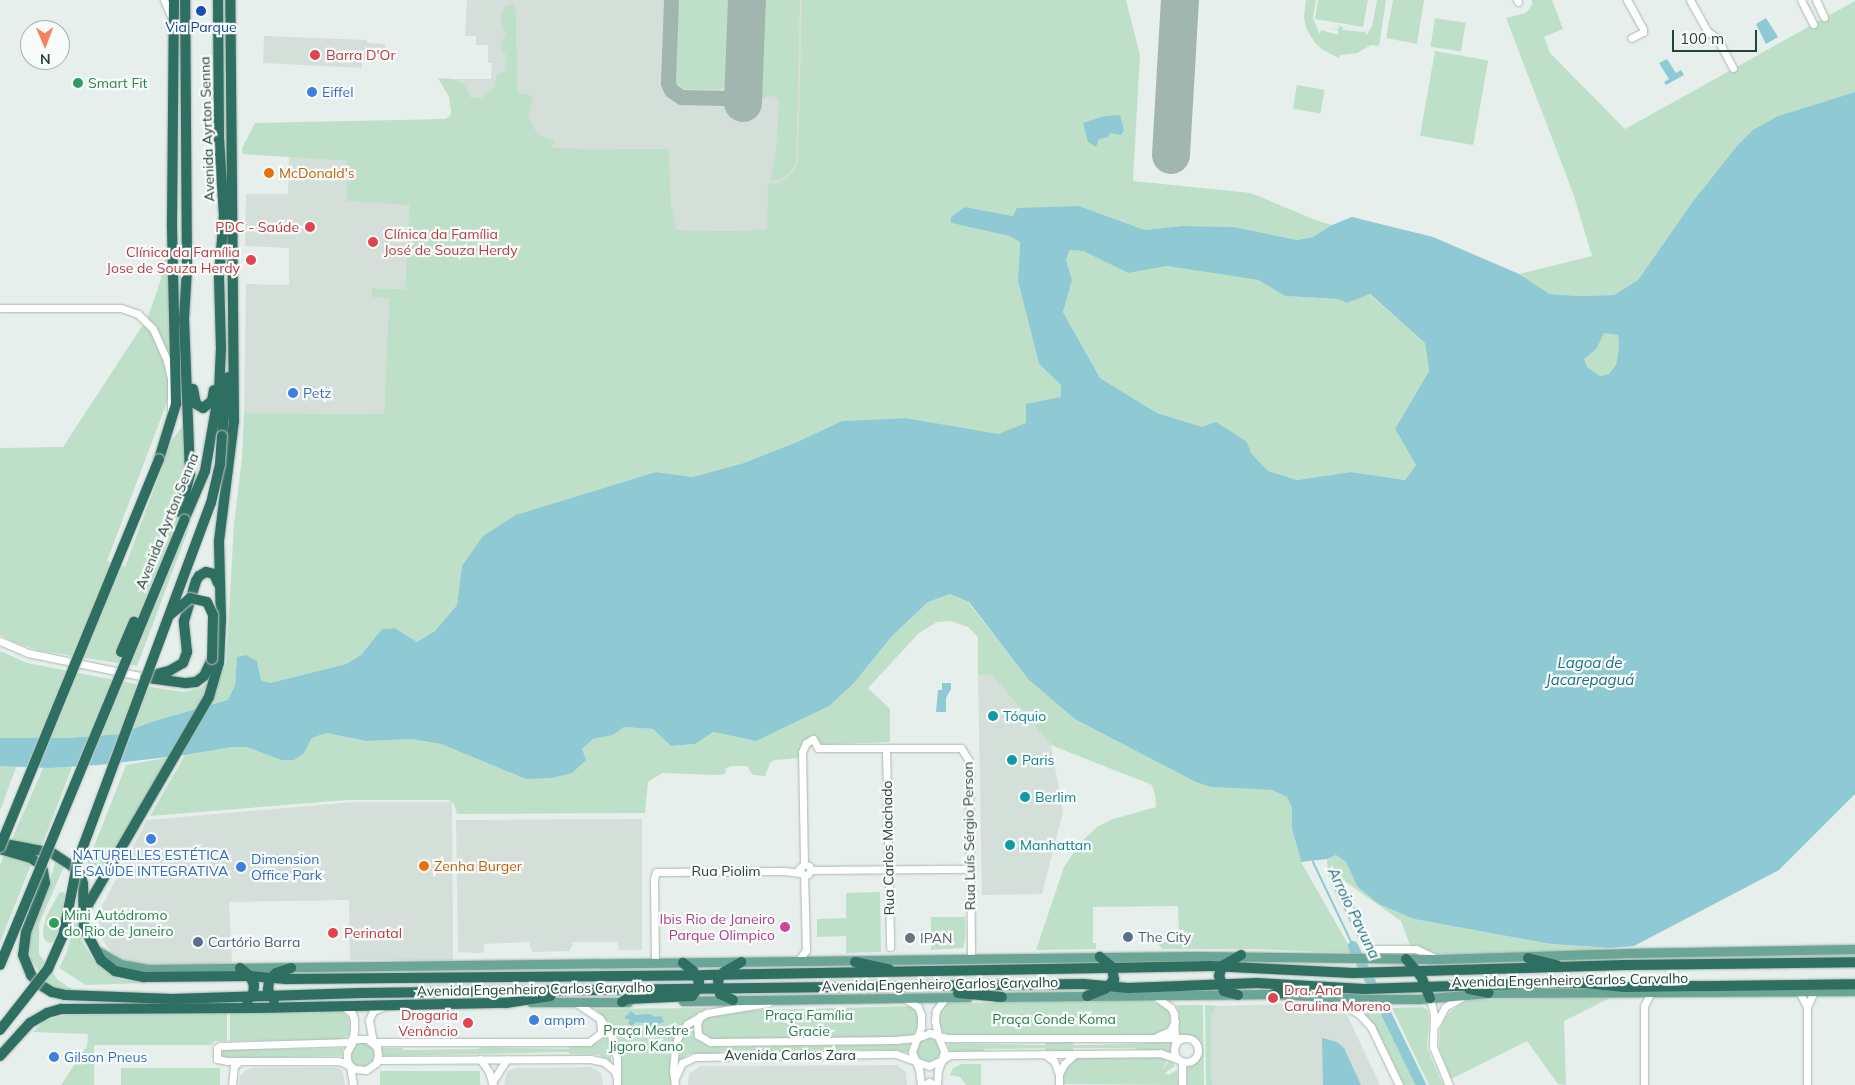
<!DOCTYPE html>
<html>
<head>
<meta charset="utf-8">
<style>
  body { margin:0 }
  #map { position:relative; width:1855px; height:1085px; overflow:hidden; background:#e6efeb; font-family:Mulish,sans-serif }
  div>[style] { position:absolute }
  .built>* { inset:0; background:#d4dfda }
  .green>* { inset:0; background:#bfe0c8; transform-origin:0 0 }
  .round { border-radius:50% }
  .water>* { inset:0; background:#8ec9d4 }
  .stream>* { height:2px; margin:-1px; padding:0 1px; transform-origin:1px; border-radius:1px; background:#8ec9d4 }
  .river>* { height:10px; margin:-5px; padding:0 5px; transform-origin:5px; border-radius:5px; background:#8ec9d4 }
  .taxiway>* { height:15px; margin:-7.5px; padding:0 7.5px; transform-origin:7.5px; border-radius:7.5px; background:#a2b6b0 }
  .runway>* { height:38px; margin:-19px; padding:0 19px; transform-origin:19px; border-radius:19px; background:#a2b6b0 }
  .roads { filter:drop-shadow(0 0 1px #a8b8b2) drop-shadow(0 0 1px #a8b8b2) }
  .minor>* { height:7px; margin:-3.5px; padding:0 3.5px; transform-origin:3.5px; border-radius:3.5px; background:#fff }
  .minor>.ring { margin:-3.5px; padding:0; box-sizing:content-box; background:none; border:7px solid #fff; border-radius:50% }
  .major>* { height:9px; margin:-4.5px; padding:0 4.5px; transform-origin:4.5px; border-radius:4.5px; background:#6aa596 }
  .highway>* { height:10px; margin:-5px; padding:0 5px; transform-origin:5px; border-radius:5px; background:#2f6f62 }
  .bridges { filter:drop-shadow(0 0 1px #c2cac8) drop-shadow(0 0 1px #c2cac8) }
  .highway-bridge>* { height:10px; margin:-5px; padding:0 5px; transform-origin:5px; border-radius:5px; background:#2f6f62 }
  .dots>* { width:14px; height:14px; translate:-50% -50%; box-sizing:border-box; border:2px solid #f7fbf9; border-radius:50% }
  span { translate:-50% -50%; white-space:nowrap; text-align:center; line-height:1.15; -webkit-text-stroke:4.5px #f7fbf9; paint-order:stroke }
  .transit-label { font-size:14px; color:#164399 }
  .health-label { font-size:14px; color:#be3a42 }
  .left { translate:0 -50%; text-align:left }
  .right { translate:-100% -50%; text-align:right }
  .leisure-label { font-size:14px; color:#27864d }
  .shop-label { font-size:14px; color:#366cbe }
  .street-label { font-size:14px; color:#24423a }
  .food-label { font-size:14px; color:#c56008 }
  .culture-label { font-size:14px; color:#0d838f }
  .hotel-label { font-size:14px; color:#b23c85 }
  .service-label { font-size:14px; color:#4e5e75 }
  .worship-label { font-size:14px; color:#5b616d }
  .park-label { font-size:14px; color:#2d7a4b }
  .water-label { font-size:15px; color:#1c6f80; font-style:italic }
  .north { position:absolute; left:20px; top:20px; width:50px; height:50px; box-sizing:border-box; background:#f7fbf9; border:1px solid #a3b1ad; border-radius:50%; rotate:179deg; font-size:14px; font-weight:700; line-height:20px; text-align:center; color:#24423a }
  .north::after { content:''; display:block; margin:auto; width:18px; height:22px; background:#f4845f; clip-path:polygon(50% 0,100% 100%,50% 72%,0 100%) }
  .scale { position:absolute; left:1672px; top:30px; width:85px; height:22px; box-sizing:border-box; border:2px solid #24423a; border-top:0; padding-left:6px; font-size:15px; line-height:18px; white-space:nowrap; color:#24423a; -webkit-text-stroke:4px #f7fbf9; paint-order:stroke }
</style>
</head>
<body>
<div id="map">
  <div class="built">
    <div style="clip-path:polygon(467px 0,816px 0,808px 173px,767px 228px,744px 231px,675px 230px,671px 202px,669px 149px,550px 148px,471px 98px,465px 85px,454px 79px,491px 79px,492px 63px,488px 63px,488px 45px,476px 45px,476px 36px,465px 36px)"></div>
    <div style="clip-path:polygon(264px 36px,367px 40px,367px 43px,385px 44px,385px 51px,367px 51px,366px 59px,362px 59px,362px 68px,263px 63px)"></div>
    <div style="clip-path:polygon(289px 157px,347px 161px,347px 201px,409px 204px,405px 289px,372px 288px,389px 298px,384px 414px,244px 413px,246px 284px,289px 285px,289px 248px,245px 246px,246px 194px,288px 194px)"></div>
    <div style="clip-path:polygon(978px 675px,992px 675px,1051px 745px,1063px 812px,1042px 894px,982px 895px)"></div>
    <div style="clip-path:polygon(354px 802px,452px 802px,453px 960px,350px 960px,349px 900px,229px 902px,232px 963px,145px 965px,122px 959px,111px 952px,103px 941px,99px 922px,102px 906px,147px 820px)"></div>
    <div style="clip-path:polygon(642px 819px,642px 950px,619px 950px,617px 942px,573px 942px,570px 951px,532px 952px,529px 942px,484px 944px,484px 951px,481px 953px,458px 952px,456px 820px)"></div>
    <div style="clip-path:polygon(1320px 1003px,1339px 1009px,1347px 1015px,1380px 1085px,1212px 1085px,1211px 1016px,1217px 1006px)"></div>
    <div style="clip-path:polygon(897px 1065px,906px 1072px,907px 1085px,688px 1085px,689px 1074px,700px 1066px)"></div>
    <div style="clip-path:polygon(331px 1067px,339px 1068px,343px 1072px,345px 1085px,239px 1085px,240px 1076px,246px 1070px,253px 1068px)"></div>
    <div style="clip-path:polygon(591px 1067px,601px 1073px,603px 1085px,504px 1085px,507px 1072px,515px 1068px)"></div>
  </div>
  <div class="green">
    <div style="clip-path:polygon(678px 0,733px 0,730px 73px,725px 87px,718px 90px,690px 89px,682px 88px,677px 82px,676px 74px)"></div>
    <div style="clip-path:polygon(763px 0,800px 0,796px 163px,787px 176px,778px 180px,770px 180px,776px 152px,779px 103px,777px 98px,771px 96px,764px 98px,759px 104px)"></div>
    <div style="clip-path:polygon(802px 0,1126px 0,1140px 55px,1133px 181px,1251px 193px,1318px 221px,1332px 225px,1313px 237px,1297px 240px,1234px 227px,1182px 226px,1145px 230px,1079px 206px,1013px 216px,965px 207px,951px 223px,1009px 236px,1020px 242px,1018px 281px,1039px 364px,1061px 385px,1061px 397px,1027px 423px,998px 435px,905px 418px,842px 421px,797px 442px,744px 463px,692px 477px,656px 472px,462px 566px,457px 605px,435px 631px,417px 642px,395px 628px,382px 629px,361px 655px,346px 664px,270px 683px,261px 680px,257px 661px,237px 657px,235px 685px,228px 700px,154px 721px,119px 734px,69px 738px,27px 738px,0 811px,0 651px,27px 663px,156px 688px,184px 692px,201px 688px,226px 665px,234px 524px,242px 458px,244px 413px,384px 414px,389px 298px,372px 297px,372px 288px,405px 289px,409px 205px,347px 201px,347px 161px,243px 154px,242px 148px,255px 123px,445px 119px,450px 116px,451px 112px,449px 97px,438px 78px,454px 79px,465px 85px,471px 98px,481px 98px,495px 87px,497px 74px,504px 72px,507px 58px,500px 45px,506px 35px,500px 18px,504px 7px,511px 4px,513px 5px,516px 12px,517px 92px,518px 94px,528px 94px,533px 98px,528px 116px,535px 130px,541px 136px,555px 141px,550px 148px,669px 149px,671px 202px,676px 230px,744px 231px,767px 228px,768px 184px,778px 183px,789px 178px,798px 163px)"></div>
    <div style="clip-path:polygon(1306px 0,1316px 0,1313px 18px,1320px 35px,1321px 30px,1338px 35px,1338px 30px,1327px 28px,1338px 29px,1339px 26px,1343px 27px,1343px 30px,1366px 32px,1366px 36px,1372px 26px,1377px 0,1386px 0,1379px 46px,1371px 45px,1357px 53px,1340px 55px,1339px 58px,1323px 50px,1315px 43px,1306px 28px,1304px 17px)"></div>
    <div style="clip-path:polygon(1318px 0,1368px 0,1363px 27px,1315px 19px)"></div>
    <div style="clip-path:polygon(1393px 0,1424px 0,1417px 44px,1386px 38px)"></div>
    <div style="clip-path:polygon(1532px 0,1552px 0,1563px 29px,1544px 37px,1550px 53px,1625px 129px,1855px 1px,1855px 92px,1778px 116px,1691px 204px,1638px 280px,1614px 295px,1579px 296px,1550px 294px,1519px 274px,1592px 256px,1573px 193px,1506px 18px,1526px 13px,1532px 5px)"></div>
    <div style="left:1435px;top:18px;width:31px;height:29px;rotate:9deg"></div>
    <div style="left:1435px;top:51px;width:54px;height:86px;rotate:10deg"></div>
    <div style="left:1297px;top:85px;width:28px;height:24px;rotate:10deg"></div>
    <div style="clip-path:polygon(1070px 250px,1083px 251px,1128px 273px,1167px 266px,1258px 280px,1285px 296px,1338px 299px,1347px 303px,1369px 294px,1425px 343px,1429px 371px,1395px 429px,1416px 465px,1405px 480px,1351px 472px,1297px 480px,1268px 471px,1251px 453px,1247px 442px,1157px 413px,1100px 378px,1063px 312px,1072px 280px,1066px 259px)"></div>
    <div style="clip-path:polygon(168px 254px,169px 397px,107px 561px,125px 567px,172px 440px,183px 425px,189px 468px,189px 528px,137px 666px,41px 651px,13px 642px,0 635px,0 448px,63px 447px,148px 317px,161px 279px,161px 267px)"></div>
    <div style="clip-path:polygon(1604px 332px,1618px 334px,1619px 347px,1616px 365px,1609px 374px,1600px 376px,1587px 367px,1583px 358px,1597px 348px)"></div>
    <div style="clip-path:polygon(950px 594px,968px 602px,1028px 679px,1211px 787px,1272px 790px,1287px 797px,1292px 808px,1292px 828px,1301px 862px,1353px 953px,1251px 949px,1162px 949px,1157px 942px,1179px 941px,1178px 906px,1093px 907px,1093px 943px,1096px 943px,1096px 949px,1036px 950px,1064px 867px,1080px 843px,1097px 827px,1113px 819px,1156px 807px,1155px 795px,1152px 785px,1051px 745px,992px 675px,978px 675px,978px 637px,968px 627px,951px 621px,937px 622px,919px 633px,868px 688px,890px 709px,890px 742px,814px 745px,806px 749px,800px 758px,774px 760px,770px 763px,765px 776px,753px 775px,747px 766px,732px 766px,726px 768px,725px 774px,716px 775px,662px 773px,648px 782px,645px 813px,457px 814px,454px 804px,449px 800px,347px 800px,150px 816px,185px 755px,233px 747px,247px 747px,281px 760px,304px 753px,312px 738px,326px 733px,365px 741px,411px 739px,441px 744px,526px 779px,582px 749px,593px 739px,613px 735px,624px 727px,653px 729px,671px 746px,694px 744px,713px 732px,756px 741px,854px 683px,892px 636px,928px 602px)"></div>
    <div style="clip-path:polygon(171px 757px,96px 877px,84px 872px,126px 765px)"></div>
    <div style="clip-path:polygon(72px 767px,42px 845px,11px 841px,43px 768px)"></div>
    <div style="clip-path:polygon(4px 855px,20px 859px,31px 865px,0 942px,0 865px)"></div>
    <div style="clip-path:polygon(evenodd,1336px 855px,1346px 862px,1357px 886px,1414px 919px,1551px 944px,1611px 948px,1576px 953px,1367px 955px,1329px 880px,1327px 859px,1336px 855px,1336px 875px,1401px 921px,1412px 951px,1367px 952px,1332px 878px,1336px 875px)"></div>
    <div style="clip-path:polygon(56px 859px,65px 864px,39px 924px,39px 954px,58px 980px,79px 994px,51px 988px,30px 958px,29px 939px,48px 889px)"></div>
    <div style="clip-path:polygon(63px 892px,67px 897px,62px 929px,56px 942px,49px 943px,44px 939px,43px 931px,46px 917px,59px 893px)"></div>
    <div style="clip-path:polygon(880px 892px,881px 952px,846px 953px,846px 936px,817px 937px,817px 919px,846px 918px,846px 893px)"></div>
    <div style="clip-path:polygon(77px 913px,82px 941px,94px 961px,119px 979px,146px 983px,86px 985px,59px 968px,66px 954px)"></div>
    <div style="clip-path:polygon(931px 917px,965px 917px,965px 940px,963px 948px,931px 950px)"></div>
    <div style="clip-path:polygon(1855px 952px,1855px 960px,1576px 965px,1552px 960px,1625px 955px)"></div>
    <div style="clip-path:polygon(1612px 997px,1564px 1021px,1566px 1085px,1558px 1084px,1527px 1041px,1451px 1079px,1439px 1048px,1440px 1029px,1445px 1017px,1460px 1004px,1468px 1000px)"></div>
    <div style="clip-path:polygon(1150px 1001px,1165px 1007px,1170px 1013px,1170px 1025px,1158px 1035px,948px 1036px,941px 1030px,938px 1019px,941px 1008px,946px 1003px)"></div>
    <div style="clip-path:polygon(1179px 1005px,1203px 1005px,1204px 1085px,1187px 1085px,1187px 1065px,1198px 1059px,1202px 1050px,1197px 1039px,1180px 1034px,1178px 1010px,1176px 1006px)"></div>
    <div style="clip-path:polygon(1205px 1005px,1217px 1006px,1211px 1016px,1212px 1085px,1206px 1085px)"></div>
    <div style="clip-path:polygon(913px 1006px,917px 1012px,918px 1020px,917px 1030px,910px 1037px,710px 1039px,703px 1036px,701px 1029px,702px 1023px,707px 1017px,727px 1011px)"></div>
    <div style="clip-path:polygon(1423px 1007px,1427px 1010px,1429px 1017px,1427px 1048px,1443px 1085px,1429px 1085px,1392px 1008px)"></div>
    <div style="clip-path:polygon(707px 1008px,687px 1020px,676px 1035px,670px 1055px,671px 1085px,621px 1085px,618px 1038px,611px 1024px,595px 1009px)"></div>
    <div style="clip-path:polygon(1378px 1008px,1416px 1085px,1404px 1085px,1379px 1034px,1364px 1015px,1371px 1009px)"></div>
    <div style="clip-path:polygon(343px 1012px,349px 1018px,350px 1030px,349px 1035px,341px 1040px,230px 1041px,230px 1014px)"></div>
    <div style="clip-path:polygon(227px 1014px,227px 1041px,215px 1041px,211px 1045px,94px 1045px,94px 1085px,61px 1085px,87px 1046px,88px 1034px,33px 1032px,44px 1021px,66px 1015px)"></div>
    <div style="clip-path:polygon(694px 1022px,694px 1033px,699px 1040px,722px 1047px,910px 1044px,908px 1052px,888px 1052px,888px 1050px,812px 1050px,811px 1053px,721px 1051px,721px 1054px,689px 1054px,678px 1062px,681px 1038px)"></div>
    <div style="clip-path:polygon(605px 1031px,611px 1047px,611px 1063px,599px 1055px,569px 1054px,569px 1052px,383px 1056px,381px 1050px,381px 1048px,403px 1048px,403px 1050px,479px 1049px,480px 1047px,569px 1049px,569px 1047px,595px 1044px,602px 1039px)"></div>
    <div class="round" style="left:916px;top:1038px;width:24px;height:24px"></div>
    <div style="clip-path:polygon(1073px 1042px,1073px 1045px,1093px 1045px,1174px 1042px,1171px 1054px,1162px 1050px,1136px 1050px,1135px 1048px,1073px 1048px,1073px 1051px,1045px 1051px,1045px 1048px,984px 1049px,983px 1051px,950px 1052px,948px 1048px,949px 1043px,1045px 1045px,1045px 1043px)"></div>
    <div class="round" style="left:350px;top:1043px;width:24px;height:24px"></div>
    <div style="clip-path:polygon(343px 1048px,342px 1056px,223px 1058px,220px 1053px,223px 1050px)"></div>
    <div style="clip-path:polygon(1158px 1056px,1168px 1059px,1162px 1070px,1170px 1060px,1173px 1063px,1175px 1066px,1165px 1073px,1168px 1075px,1177px 1070px,1178px 1085px,1062px 1084px,1064px 1069px,1072px 1060px,1078px 1057px)"></div>
    <div style="clip-path:polygon(962px 1064px,981px 1064px,981px 1085px,966px 1085px,960px 1077px,950px 1075px,953px 1068px)"></div>
    <div style="left:121px;top:1068px;width:99px;height:17px"></div>
    <div style="left:480px;top:1071px;width:14px;height:100px;rotate:90deg"></div>
  </div>
  <div class="water">
    <div style="clip-path:polygon(1766px 18px,1778px 37px,1766px 44px,1756px 24px)"></div>
    <div style="clip-path:polygon(1667px 59px,1676px 73px,1681px 70px,1684px 75px,1666px 85px,1664px 82px,1669px 79px,1659px 63px)"></div>
    <div style="clip-path:polygon(evenodd,1855px 92px,1855px 794px,1779px 870px,1634px 946px,1611px 948px,1551px 944px,1414px 919px,1379px 904px,1357px 886px,1346px 862px,1336px 855px,1327px 859px,1301px 862px,1292px 828px,1292px 808px,1287px 797px,1272px 790px,1211px 787px,1196px 782px,1075px 719px,1028px 679px,969px 602px,950px 594px,928px 602px,892px 636px,854px 683px,829px 706px,756px 741px,713px 732px,695px 744px,671px 746px,653px 729px,624px 727px,613px 735px,593px 739px,582px 749px,586px 760px,572px 773px,551px 778px,526px 779px,441px 744px,411px 739px,366px 741px,326px 733px,312px 738px,304px 753px,294px 760px,281px 760px,247px 747px,233px 747px,185px 755px,99px 765px,50px 768px,0 766px,0 738px,69px 738px,119px 734px,154px 721px,228px 700px,235px 685px,237px 657px,246px 655px,257px 661px,261px 680px,270px 683px,346px 664px,361px 655px,382px 629px,395px 628px,417px 642px,435px 631px,457px 605px,462px 566px,483px 536px,516px 515px,656px 472px,692px 477px,744px 463px,797px 442px,842px 421px,905px 418px,998px 434px,1026px 423px,1026px 404px,1061px 397px,1061px 385px,1039px 364px,1018px 281px,1020px 242px,1009px 236px,951px 223px,951px 217px,965px 207px,1013px 216px,1017px 208px,1079px 206px,1145px 230px,1182px 226px,1234px 227px,1297px 240px,1313px 237px,1332px 225px,1352px 217px,1433px 237px,1519px 274px,1550px 294px,1579px 296px,1614px 295px,1638px 280px,1691px 204px,1737px 146px,1753px 130px,1778px 116px,1855px 92px,1070px 250px,1083px 251px,1128px 273px,1167px 266px,1258px 280px,1285px 296px,1338px 299px,1347px 303px,1370px 294px,1425px 343px,1429px 371px,1395px 429px,1416px 465px,1405px 480px,1351px 472px,1297px 480px,1268px 471px,1251px 453px,1247px 442px,1216px 422px,1202px 427px,1157px 413px,1100px 378px,1063px 312px,1072px 280px,1066px 259px,1070px 250px,1855px 92px,1604px 333px,1618px 335px,1619px 347px,1616px 365px,1609px 374px,1600px 376px,1587px 367px,1584px 359px,1597px 348px,1604px 333px)"></div>
    <div style="clip-path:polygon(1120px 115px,1124px 130px,1121px 135px,1110px 133px,1108px 137px,1099px 139px,1096px 147px,1088px 142px,1083px 123px,1105px 116px)"></div>
    <div style="clip-path:polygon(942px 683px,951px 683px,951px 689px,946px 698px,946px 712px,936px 712px,938px 690px,942px 690px)"></div>
    <div style="clip-path:polygon(631px 1011px,636px 1015px,650px 1014px,655px 1017px,661px 1016px,664px 1022px,660px 1023px,655px 1030px,646px 1023px,636px 1022px,632px 1026px,628px 1023px,630px 1020px,624px 1018px)"></div>
    <div style="clip-path:polygon(1322px 1038px,1337px 1042px,1344px 1048px,1361px 1085px,1323px 1085px)"></div>
  </div>
  <div class="stream">
    <div style="left:1313px;top:862px;width:93px;rotate:64.5deg"></div>
  </div>
  <div class="river">
    <div style="left:1353px;top:946px;width:155px;rotate:63.9deg"></div>
  </div>
  <div class="taxiway">
    <div style="left:671px;top:0;width:83px;rotate:92.1deg"></div>
    <div style="left:668px;top:83px;width:8px;rotate:67deg"></div>
    <div style="left:671px;top:90px;width:12px;rotate:35deg"></div>
    <div style="left:681px;top:97px;width:43px;rotate:1.3deg"></div>
    <div style="left:724px;top:98px;width:11px;rotate:-22deg"></div>
    <div style="left:734px;top:94px;width:16px;rotate:-50deg"></div>
  </div>
  <div class="runway">
    <div style="left:743px;top:103px;width:103px;rotate:-87.8deg"></div>
    <div style="left:1171px;top:155px;width:155px;rotate:-86.7deg"></div>
  </div>
  <div class="roads">
    <div class="minor">
      <div style="left:164px;top:0;width:20px;rotate:66deg"></div>
      <div style="left:1517px;top:0;width:2px;rotate:63deg"></div>
      <div style="left:1627px;top:0;width:33px;rotate:61deg"></div>
      <div style="left:1643px;top:29px;width:3px;rotate:90deg"></div>
      <div style="left:1643px;top:32px;width:13px;rotate:153deg"></div>
      <div style="left:1690px;top:0;width:37px;rotate:61deg"></div>
      <div style="left:1708px;top:32px;width:11px;rotate:34deg"></div>
      <div style="left:1717px;top:38px;width:34px;rotate:62deg"></div>
      <div style="left:1801px;top:0;width:27px;rotate:63deg"></div>
      <div style="left:1816px;top:0;width:19px;rotate:65deg"></div>
      <div style="left:0;top:308px;width:121px"></div>
      <div style="left:121px;top:308px;width:18px;rotate:19deg"></div>
      <div style="left:138px;top:314px;width:21px;rotate:45deg"></div>
      <div style="left:153px;top:329px;width:35px;rotate:66deg"></div>
      <div style="left:167px;top:361px;width:17px;rotate:77deg"></div>
      <div style="left:171px;top:378px;width:35px;rotate:90deg"></div>
      <div style="left:0;top:641px;width:30px;rotate:23deg"></div>
      <div style="left:28px;top:653px;width:119px;rotate:11.6deg"></div>
      <div style="left:886px;top:748px;width:199px;rotate:88.8deg"></div>
      <div style="left:804px;top:864px;width:112px;rotate:-91deg"></div>
      <div style="left:802px;top:752px;width:10px;rotate:-66deg"></div>
      <div style="left:806px;top:743px;width:8px;rotate:-30deg"></div>
      <div style="left:813px;top:739px;width:10px;rotate:61deg"></div>
      <div style="left:818px;top:748px;width:143px"></div>
      <div style="left:961px;top:748px;width:15px;rotate:58deg"></div>
      <div style="left:969px;top:761px;width:198px;rotate:89.4deg"></div>
      <div style="left:811px;top:870px;width:4px;rotate:-117deg"></div>
      <div style="left:809px;top:866px;width:5px;rotate:-158deg"></div>
      <div style="left:804px;top:864px;width:7px;rotate:135deg"></div>
      <div style="left:799px;top:869px;width:9px;rotate:54deg"></div>
      <div style="left:804px;top:876px;width:4px;rotate:-27deg"></div>
      <div style="left:808px;top:874px;width:5px;rotate:-53deg"></div>
      <div style="left:811px;top:870px;width:159px;rotate:-0.4deg"></div>
      <div style="left:1336px;top:882px;width:75px;rotate:63.8deg"></div>
      <div style="left:1369px;top:949px;width:47px"></div>
      <div style="left:1416px;top:949px;width:23px;rotate:25deg"></div>
      <div style="left:797px;top:962px;width:15px;rotate:-53deg"></div>
      <div style="left:806px;top:950px;width:74px;rotate:-91.5deg"></div>
      <div style="left:655px;top:963px;width:84px;rotate:-90.7deg"></div>
      <div style="left:654px;top:879px;width:7px;rotate:-74deg"></div>
      <div style="left:656px;top:872px;width:128px;rotate:-0.4deg"></div>
      <div style="left:784px;top:871px;width:16px;rotate:7deg"></div>
      <div style="left:1799px;top:991px;width:18px;rotate:63deg"></div>
      <div style="left:1155px;top:996px;width:20px;rotate:37deg"></div>
      <div style="left:1171px;top:1008px;width:7px;rotate:63deg"></div>
      <div style="left:1174px;top:1014px;width:28px;rotate:88deg"></div>
      <div style="left:945px;top:998px;width:16px;rotate:125deg"></div>
      <div style="left:936px;top:1011px;width:10px;rotate:96deg"></div>
      <div style="left:935px;top:1021px;width:15px;rotate:79deg"></div>
      <div style="left:938px;top:1036px;width:9px;rotate:13deg"></div>
      <div style="left:947px;top:1038px;width:238px"></div>
      <div style="left:1430px;top:998px;width:17px;rotate:77deg"></div>
      <div style="left:1434px;top:1015px;width:32px;rotate:92deg"></div>
      <div style="left:1433px;top:1047px;width:41px;rotate:67.2deg"></div>
      <div style="left:906px;top:999px;width:14px;rotate:34deg"></div>
      <div style="left:918px;top:1007px;width:9px;rotate:69deg"></div>
      <div style="left:921px;top:1015px;width:12px;rotate:90deg"></div>
      <div style="left:921px;top:1027px;width:27px;rotate:110deg"></div>
      <div style="left:912px;top:1052px;width:18px;rotate:68deg"></div>
      <div style="left:919px;top:1069px;width:16px;rotate:83deg"></div>
      <div style="left:1332px;top:999px;width:31px;rotate:29deg"></div>
      <div style="left:1359px;top:1014px;width:18px;rotate:47deg"></div>
      <div style="left:1371px;top:1027px;width:64px;rotate:64.2deg"></div>
      <div style="left:575px;top:1002px;width:30px;rotate:34deg"></div>
      <div style="left:600px;top:1019px;width:19px;rotate:55deg"></div>
      <div style="left:611px;top:1035px;width:25px;rotate:76deg"></div>
      <div style="left:617px;top:1059px;width:26px;rotate:90deg"></div>
      <div style="left:343px;top:1006px;width:11px;rotate:38deg"></div>
      <div style="left:352px;top:1013px;width:6px;rotate:72deg"></div>
      <div style="left:354px;top:1019px;width:13px;rotate:90deg"></div>
      <div style="left:354px;top:1032px;width:10px;rotate:107deg"></div>
      <div style="left:351px;top:1042px;width:131px;rotate:178.3deg"></div>
      <div style="left:220px;top:1046px;width:4px;rotate:146deg"></div>
      <div style="left:217px;top:1048px;width:11px;rotate:90deg"></div>
      <div style="left:217px;top:1059px;width:10px;rotate:11deg"></div>
      <div style="left:227px;top:1061px;width:110px"></div>
      <div style="left:337px;top:1061px;width:5px;rotate:11deg"></div>
      <div style="left:342px;top:1062px;width:9px;rotate:27deg"></div>
      <div style="left:350px;top:1066px;width:6px;rotate:31deg"></div>
      <div style="left:355px;top:1069px;width:11px;rotate:5deg"></div>
      <div style="left:366px;top:1070px;width:12px;rotate:-35deg"></div>
      <div style="left:376px;top:1063px;width:8px;rotate:-76deg"></div>
      <div style="left:378px;top:1055px;width:8px;rotate:-97deg"></div>
      <div style="left:377px;top:1047px;width:13px;rotate:-141deg"></div>
      <div style="left:367px;top:1039px;width:13px;rotate:180deg"></div>
      <div style="left:354px;top:1039px;width:15px;rotate:118deg"></div>
      <div style="left:347px;top:1052px;width:8px;rotate:90deg"></div>
      <div style="left:347px;top:1060px;width:7px;rotate:63deg"></div>
      <div style="left:350px;top:1066px;width:19px;rotate:81deg"></div>
      <div style="left:382px;top:1007px;width:10px;rotate:156deg"></div>
      <div style="left:373px;top:1011px;width:10px;rotate:114deg"></div>
      <div style="left:369px;top:1020px;width:22px;rotate:80deg"></div>
      <div style="left:373px;top:1042px;width:216px"></div>
      <div style="left:589px;top:1042px;width:15px;rotate:-37deg"></div>
      <div style="left:601px;top:1033px;width:14px;rotate:-94deg"></div>
      <div style="left:1436px;top:1024px;width:19px;rotate:-62deg"></div>
      <div style="left:1445px;top:1007px;width:20px;rotate:-30deg"></div>
      <div style="left:1158px;top:1036px;width:13px;rotate:-23deg"></div>
      <div style="left:1170px;top:1031px;width:11px;rotate:-63deg"></div>
      <div class="ring" style="left:1174px;top:1038px;width:17px;height:17px"></div>
      <div style="left:1044px;top:1054px;width:12px;rotate:35deg"></div>
      <div style="left:1054px;top:1061px;width:14px;rotate:69deg"></div>
      <div style="left:1059px;top:1074px;width:11px;rotate:-63deg"></div>
      <div style="left:1064px;top:1064px;width:15px;rotate:-42deg"></div>
      <div style="left:480px;top:1059px;width:16px;rotate:55deg"></div>
      <div style="left:489px;top:1072px;width:14px;rotate:73deg"></div>
      <div style="left:377px;top:1060px;width:213px;rotate:-0.3deg"></div>
      <div style="left:590px;top:1059px;width:14px;rotate:12deg"></div>
      <div style="left:604px;top:1062px;width:13px;rotate:39deg"></div>
      <div style="left:614px;top:1070px;width:9px;rotate:69deg"></div>
      <div style="left:1182px;top:1062px;width:23px;rotate:90deg"></div>
      <div style="left:1059px;top:1074px;width:11px;rotate:90deg"></div>
      <div style="left:675px;top:1078px;width:17px;rotate:-65deg"></div>
      <div style="left:682px;top:1063px;width:14px;rotate:-25deg"></div>
      <div style="left:695px;top:1057px;width:201px;rotate:-0.9deg"></div>
      <div style="left:896px;top:1054px;width:35px;rotate:20deg"></div>
      <div style="left:929px;top:1066px;width:14px;rotate:-25deg"></div>
      <div style="left:942px;top:1060px;width:9px;rotate:-77deg"></div>
      <div style="left:944px;top:1051px;width:16px;rotate:-112deg"></div>
      <div style="left:938px;top:1036px;width:9px;rotate:-159deg"></div>
      <div style="left:930px;top:1033px;width:14px;rotate:159deg"></div>
      <div style="left:917px;top:1038px;width:21px;rotate:175deg"></div>
      <div style="left:896px;top:1040px;width:186px;rotate:179.4deg"></div>
      <div style="left:710px;top:1042px;width:14px;rotate:-150deg"></div>
      <div style="left:698px;top:1035px;width:11px;rotate:-95deg"></div>
      <div style="left:697px;top:1024px;width:9px;rotate:-69deg"></div>
      <div style="left:492px;top:1082px;width:27px;rotate:-57deg"></div>
      <div style="left:232px;top:1085px;width:19px;rotate:-84deg"></div>
      <div style="left:234px;top:1066px;width:8px;rotate:-40deg"></div>
      <div style="left:675px;top:1085px;width:14px;rotate:-98deg"></div>
      <div style="left:673px;top:1071px;width:24px;rotate:-85deg"></div>
      <div style="left:675px;top:1047px;width:10px;rotate:-73deg"></div>
      <div style="left:678px;top:1037px;width:16px;rotate:-55deg"></div>
      <div style="left:687px;top:1024px;width:23px;rotate:-29deg"></div>
      <div style="left:707px;top:1013px;width:62px;rotate:-9.3deg"></div>
      <div style="left:923px;top:1085px;width:7px;rotate:-27deg"></div>
      <div style="left:929px;top:1082px;width:7px;rotate:27deg"></div>
      <div style="left:937px;top:1085px;width:15px;rotate:-86deg"></div>
      <div style="left:938px;top:1070px;width:11px;rotate:-68deg"></div>
      <div style="left:942px;top:1060px;width:9px;rotate:-32deg"></div>
      <div style="left:950px;top:1055px;width:210px;rotate:-0.5deg"></div>
      <div style="left:1160px;top:1053px;width:18px;rotate:19deg"></div>
      <div style="left:1644px;top:1085px;width:79px;rotate:-90deg"></div>
      <div style="left:1644px;top:1006px;width:16px;rotate:-63deg"></div>
      <div style="left:1807px;top:1085px;width:78px;rotate:-90deg"></div>
      <div style="left:1807px;top:1007px;width:17px;rotate:-66deg"></div>
    </div>
    <div class="major">
      <div style="left:96px;top:950px;width:28px;rotate:30deg"></div>
      <div style="left:120px;top:964px;width:27px;rotate:10deg"></div>
      <div style="left:147px;top:969px;width:1051px;rotate:-0.71deg"></div>
      <div style="left:1198px;top:956px;width:240px;rotate:0.7deg"></div>
      <div style="left:1438px;top:959px;width:187px;rotate:-1.8deg"></div>
      <div style="left:1625px;top:953px;width:230px;rotate:-1deg"></div>
      <div style="left:996px;top:997px;width:278px;rotate:-0.6deg"></div>
      <div style="left:1274px;top:994px;width:95px;rotate:3deg"></div>
      <div style="left:1369px;top:999px;width:50px"></div>
      <div style="left:1419px;top:999px;width:70px;rotate:-4.9deg"></div>
      <div style="left:1489px;top:993px;width:366px;rotate:-0.3deg"></div>
      <div style="left:683px;top:1001px;width:285px;rotate:-0.8deg"></div>
      <div style="left:531px;top:1002px;width:97px"></div>
    </div>
    <div class="highway">
      <div style="left:193px;top:389px;width:15px;rotate:79deg"></div>
      <div style="left:196px;top:404px;width:8px;rotate:30deg"></div>
      <div style="left:203px;top:408px;width:11px;rotate:-38deg"></div>
      <div style="left:212px;top:401px;width:11px;rotate:-80deg"></div>
      <div style="left:222px;top:436px;width:59px;rotate:-84.2deg"></div>
      <div style="left:159px;top:459px;width:58px;rotate:-72.8deg"></div>
      <div style="left:176px;top:404px;width:180px;rotate:-91.3deg"></div>
      <div style="left:172px;top:224px;width:224px;rotate:-89.5deg"></div>
      <div style="left:180px;top:512px;width:39px;rotate:-75deg"></div>
      <div style="left:190px;top:474px;width:155px;rotate:-92.2deg"></div>
      <div style="left:184px;top:319px;width:51px;rotate:-86.6deg"></div>
      <div style="left:187px;top:268px;width:268px;rotate:-90.4deg"></div>
      <div style="left:184px;top:520px;width:53px;rotate:-66.8deg"></div>
      <div style="left:205px;top:471px;width:80px;rotate:-80deg"></div>
      <div style="left:219px;top:392px;width:44px;rotate:-87.4deg"></div>
      <div style="left:221px;top:348px;width:73px;rotate:-91.6deg"></div>
      <div style="left:219px;top:275px;width:59px;rotate:-85.2deg"></div>
      <div style="left:224px;top:216px;width:77px;rotate:-93.7deg"></div>
      <div style="left:219px;top:139px;width:139px;rotate:-90.4deg"></div>
      <div style="left:145px;top:677px;width:25px;rotate:-14deg"></div>
      <div style="left:169px;top:671px;width:16px;rotate:-30deg"></div>
      <div style="left:183px;top:663px;width:12px;rotate:-70deg"></div>
      <div style="left:187px;top:652px;width:31px;rotate:-96deg"></div>
      <div style="left:184px;top:621px;width:42px;rotate:-73.3deg"></div>
      <div style="left:196px;top:581px;width:6px;rotate:-59deg"></div>
      <div style="left:199px;top:576px;width:8px;rotate:-30deg"></div>
      <div style="left:206px;top:572px;width:8px;rotate:14deg"></div>
      <div style="left:214px;top:574px;width:10px;rotate:66deg"></div>
      <div style="left:149px;top:678px;width:37px;rotate:8deg"></div>
      <div style="left:186px;top:683px;width:10px;rotate:-6deg"></div>
      <div style="left:196px;top:682px;width:10px;rotate:-37deg"></div>
      <div style="left:204px;top:676px;width:19px;rotate:-65deg"></div>
      <div style="left:0;top:843px;width:53px;rotate:10.9deg"></div>
      <div style="left:52px;top:853px;width:24px;rotate:33deg"></div>
      <div style="left:72px;top:866px;width:11px;rotate:45deg"></div>
      <div style="left:80px;top:874px;width:10px;rotate:73deg"></div>
      <div style="left:83px;top:884px;width:44px;rotate:88.7deg"></div>
      <div style="left:84px;top:928px;width:36px;rotate:62deg"></div>
      <div style="left:101px;top:960px;width:18px;rotate:38deg"></div>
      <div style="left:115px;top:971px;width:30px;rotate:12deg"></div>
      <div style="left:144px;top:977px;width:106px;rotate:-0.5deg"></div>
      <div style="left:250px;top:976px;width:36px;rotate:5deg"></div>
      <div style="left:286px;top:979px;width:418px;rotate:-0.5deg"></div>
      <div style="left:704px;top:975px;width:507px;rotate:-1.02deg"></div>
      <div style="left:1211px;top:966px;width:142px;rotate:2.8deg"></div>
      <div style="left:1353px;top:973px;width:272px;rotate:-1.7deg"></div>
      <div style="left:1625px;top:965px;width:230px;rotate:-0.7deg"></div>
      <div style="left:0;top:849px;width:32px;rotate:16deg"></div>
      <div style="left:31px;top:858px;width:12px;rotate:35deg"></div>
      <div style="left:41px;top:865px;width:6px;rotate:72deg"></div>
      <div style="left:43px;top:871px;width:12px;rotate:81deg"></div>
      <div style="left:45px;top:883px;width:53px;rotate:111.2deg"></div>
      <div style="left:26px;top:932px;width:23px;rotate:97deg"></div>
      <div style="left:23px;top:955px;width:22px;rotate:68deg"></div>
      <div style="left:31px;top:975px;width:12px;rotate:48deg"></div>
      <div style="left:39px;top:984px;width:15px;rotate:32deg"></div>
      <div style="left:52px;top:992px;width:13px;rotate:13deg"></div>
      <div style="left:65px;top:995px;width:107px;rotate:2.1deg"></div>
      <div style="left:172px;top:999px;width:189px;rotate:-1.8deg"></div>
      <div style="left:361px;top:993px;width:722px;rotate:-0.71deg"></div>
      <div style="left:1083px;top:984px;width:45px;rotate:5.1deg"></div>
      <div style="left:1128px;top:988px;width:129px;rotate:-2.2deg"></div>
      <div style="left:1257px;top:983px;width:107px;rotate:3.2deg"></div>
      <div style="left:1364px;top:989px;width:181px;rotate:-1.9deg"></div>
      <div style="left:1545px;top:983px;width:40px"></div>
      <div style="left:1585px;top:983px;width:40px;rotate:5.7deg"></div>
      <div style="left:1625px;top:987px;width:230px;rotate:-0.7deg"></div>
      <div style="left:85px;top:910px;width:246px;rotate:-59.8deg"></div>
      <div style="left:209px;top:697px;width:35px;rotate:-74deg"></div>
      <div style="left:219px;top:663px;width:44px;rotate:-87.4deg"></div>
      <div style="left:221px;top:619px;width:78px;rotate:-91.5deg"></div>
      <div style="left:219px;top:541px;width:121px;rotate:-82.9deg"></div>
      <div style="left:234px;top:421px;width:421px;rotate:-90.5deg"></div>
      <div style="left:1528px;top:958px;width:30px;rotate:14deg"></div>
      <div style="left:1406px;top:959px;width:23px;rotate:49deg"></div>
      <div style="left:1421px;top:976px;width:24px;rotate:68deg"></div>
      <div style="left:855px;top:962px;width:35px;rotate:12deg"></div>
      <div style="left:240px;top:968px;width:13px;rotate:39deg"></div>
      <div style="left:250px;top:976px;width:10px;rotate:66deg"></div>
      <div style="left:254px;top:985px;width:9px;rotate:96deg"></div>
      <div style="left:253px;top:994px;width:9px;rotate:131deg"></div>
      <div style="left:1469px;top:989px;width:20px;rotate:11deg"></div>
      <div style="left:958px;top:993px;width:44px;rotate:5.2deg"></div>
      <div style="left:1274px;top:994px;width:33px;rotate:-7deg"></div>
      <div style="left:1238px;top:995px;width:15px;rotate:-164deg"></div>
      <div style="left:1224px;top:991px;width:16px;rotate:-108deg"></div>
      <div style="left:1219px;top:976px;width:10px;rotate:-73deg"></div>
      <div style="left:1222px;top:966px;width:22px;rotate:-30deg"></div>
      <div style="left:1087px;top:996px;width:19px;rotate:-21deg"></div>
      <div style="left:1105px;top:989px;width:13px;rotate:-45deg"></div>
      <div style="left:1114px;top:980px;width:13px;rotate:-99deg"></div>
      <div style="left:1112px;top:967px;width:16px;rotate:-140deg"></div>
      <div style="left:274px;top:1000px;width:12px;rotate:-121deg"></div>
      <div style="left:268px;top:990px;width:10px;rotate:-84deg"></div>
      <div style="left:269px;top:980px;width:10px;rotate:-45deg"></div>
      <div style="left:276px;top:973px;width:16px;rotate:-18deg"></div>
      <div style="left:733px;top:1000px;width:14px;rotate:-155deg"></div>
      <div style="left:720px;top:994px;width:15px;rotate:-98deg"></div>
      <div style="left:718px;top:979px;width:9px;rotate:-49deg"></div>
      <div style="left:724px;top:972px;width:20px;rotate:-30deg"></div>
      <div style="left:622px;top:1002px;width:6px;rotate:-31deg"></div>
      <div style="left:627px;top:999px;width:65px;rotate:-2.6deg"></div>
      <div style="left:692px;top:996px;width:10px;rotate:-53deg"></div>
      <div style="left:698px;top:988px;width:7px;rotate:-82deg"></div>
      <div style="left:699px;top:981px;width:12px;rotate:-121deg"></div>
      <div style="left:693px;top:971px;width:13px;rotate:-141deg"></div>
      <div style="left:0;top:1056px;width:45px;rotate:-47.7deg"></div>
      <div style="left:30px;top:1023px;width:20px;rotate:-30deg"></div>
      <div style="left:47px;top:1013px;width:15px;rotate:-16deg"></div>
      <div style="left:61px;top:1009px;width:196px;rotate:-0.3deg"></div>
      <div style="left:257px;top:1008px;width:249px;rotate:-1.2deg"></div>
      <div style="left:506px;top:1003px;width:45px;rotate:-9deg"></div>
    </div>
  </div>
  <div class="bridges">
    <div class="highway-bridge">
      <div style="left:170px;top:615px;width:26px;rotate:-40deg"></div>
      <div style="left:190px;top:598px;width:17px;rotate:13deg"></div>
      <div style="left:207px;top:602px;width:14px;rotate:65deg"></div>
      <div style="left:213px;top:615px;width:44px;rotate:91.3deg"></div>
      <div style="left:121px;top:652px;width:33px;rotate:-67deg"></div>
      <div style="left:0;top:847px;width:419px;rotate:-67.7deg"></div>
      <div style="left:0;top:965px;width:482px;rotate:-67.5deg"></div>
      <div style="left:0;top:1030px;width:78px;rotate:-51.8deg"></div>
      <div style="left:48px;top:969px;width:36px;rotate:-66deg"></div>
      <div style="left:63px;top:936px;width:77px;rotate:-78.8deg"></div>
      <div style="left:78px;top:860px;width:381px;rotate:-69.6deg"></div>
      <div style="left:211px;top:503px;width:40px;rotate:-77deg"></div>
      <div style="left:220px;top:464px;width:28px;rotate:-86deg"></div>
    </div>
  </div>
  <div class="dots">
    <div style="left:201px;top:11px;background:#1a4fb4"></div>
    <div style="left:315px;top:55px;background:#e0444e"></div>
    <div style="left:78px;top:83px;background:#2e9e5b"></div>
    <div style="left:312px;top:92px;background:#3f7fe0"></div>
    <div style="left:269px;top:173px;background:#e8710a"></div>
    <div style="left:310px;top:227px;background:#e0444e"></div>
    <div style="left:373px;top:242px;background:#e0444e"></div>
    <div style="left:251px;top:260px;background:#e0444e"></div>
    <div style="left:293px;top:393px;background:#3f7fe0"></div>
    <div style="left:993px;top:716px;background:#0f9aa8"></div>
    <div style="left:1012px;top:760px;background:#0f9aa8"></div>
    <div style="left:1025px;top:797px;background:#0f9aa8"></div>
    <div style="left:151px;top:839px;background:#3f7fe0"></div>
    <div style="left:1010px;top:845px;background:#0f9aa8"></div>
    <div style="left:424px;top:866px;background:#e8710a"></div>
    <div style="left:241px;top:867px;background:#3f7fe0"></div>
    <div style="left:54px;top:923px;background:#2e9e5b"></div>
    <div style="left:785px;top:927px;background:#d1479c"></div>
    <div style="left:333px;top:933px;background:#e0444e"></div>
    <div style="left:1128px;top:937px;background:#5c6f8a"></div>
    <div style="left:910px;top:938px;background:#6b7280"></div>
    <div style="left:198px;top:942px;background:#5c6f8a"></div>
    <div style="left:1273px;top:998px;background:#e0444e"></div>
    <div style="left:534px;top:1020px;background:#3f7fe0"></div>
    <div style="left:468px;top:1023px;background:#e0444e"></div>
    <div style="left:54px;top:1057px;background:#3f7fe0"></div>
  </div>
  <div class="transit-label">
    <span style="left:201px;top:27px">Via Parque</span>
  </div>
  <div class="health-label">
    <span class="left" style="left:326px;top:55px">Barra D'Or</span>
    <span class="right" style="left:299px;top:227px">PDC - Saúde</span>
    <span class="left" style="left:384px;top:242px">Clínica da Família<br>José de Souza Herdy</span>
    <span class="right" style="left:240px;top:260px">Clínica da Família<br>Jose de Souza Herdy</span>
    <span class="left" style="left:344px;top:933px">Perinatal</span>
    <span class="left" style="left:1284px;top:998px">Dra. Ana<br>Carulina Moreno</span>
    <span class="right" style="left:458px;top:1023px">Drogaria<br>Venâncio</span>
  </div>
  <div class="leisure-label">
    <span class="left" style="left:88px;top:83px">Smart Fit</span>
    <span class="left" style="left:64px;top:923px">Mini Autódromo<br>do Rio de Janeiro</span>
  </div>
  <div class="shop-label">
    <span class="left" style="left:322px;top:92px">Eiffel</span>
    <span class="left" style="left:303px;top:393px">Petz</span>
    <span style="left:151px;top:863px">NATURELLES ESTÉTICA<br>E SAÚDE INTEGRATIVA</span>
    <span class="left" style="left:251px;top:867px">Dimension<br>Office Park</span>
    <span class="left" style="left:544px;top:1020px">ampm</span>
    <span class="left" style="left:64px;top:1057px">Gilson Pneus</span>
  </div>
  <div class="street-label">
    <span style="left:207px;top:129px;rotate:-92deg">Avenida Ayrton Senna</span>
    <span style="left:167px;top:521px;rotate:-68deg">Avenida Ayrton Senna</span>
    <span style="left:969px;top:836px;rotate:-91deg">Rua Luís Sérgio Person</span>
    <span style="left:888px;top:848px;rotate:-91deg">Rua Carlos Machado</span>
    <span style="left:726px;top:871px">Rua Piolim</span>
    <span style="left:1570px;top:980px;rotate:-1deg">Avenida Engenheiro Carlos Carvalho</span>
    <span style="left:940px;top:984px;rotate:-1deg">Avenida Engenheiro Carlos Carvalho</span>
    <span style="left:535px;top:989px;rotate:-1deg">Avenida Engenheiro Carlos Carvalho</span>
    <span style="left:790px;top:1055px">Avenida Carlos Zara</span>
  </div>
  <div class="food-label">
    <span class="left" style="left:279px;top:173px">McDonald's</span>
    <span class="left" style="left:434px;top:866px">Zenha Burger</span>
  </div>
  <div class="culture-label">
    <span class="left" style="left:1003px;top:716px">Tóquio</span>
    <span class="left" style="left:1022px;top:760px">Paris</span>
    <span class="left" style="left:1035px;top:797px">Berlim</span>
    <span class="left" style="left:1020px;top:845px">Manhattan</span>
  </div>
  <div class="hotel-label">
    <span class="right" style="left:775px;top:927px">Ibis Rio de Janeiro<br>Parque Olimpico</span>
  </div>
  <div class="service-label">
    <span class="left" style="left:1138px;top:937px">The City</span>
    <span class="left" style="left:208px;top:942px">Cartório Barra</span>
  </div>
  <div class="worship-label">
    <span class="left" style="left:920px;top:938px">IPAN</span>
  </div>
  <div class="park-label">
    <span style="left:809px;top:1023px">Praça Família<br>Gracie</span>
    <span style="left:1054px;top:1019px">Praça Conde Koma</span>
    <span style="left:646px;top:1038px">Praça Mestre<br>Jigoro Kano</span>
  </div>
  <div class="water-label">
    <span style="left:1590px;top:671px">Lagoa de<br>Jacarepaguá</span>
    <span style="left:1354px;top:913px;rotate:64deg">Arroio Pavuna</span>
  </div>
  <div class="north">N</div>
  <div class="scale">100 m</div>
</div>
</body>
</html>
